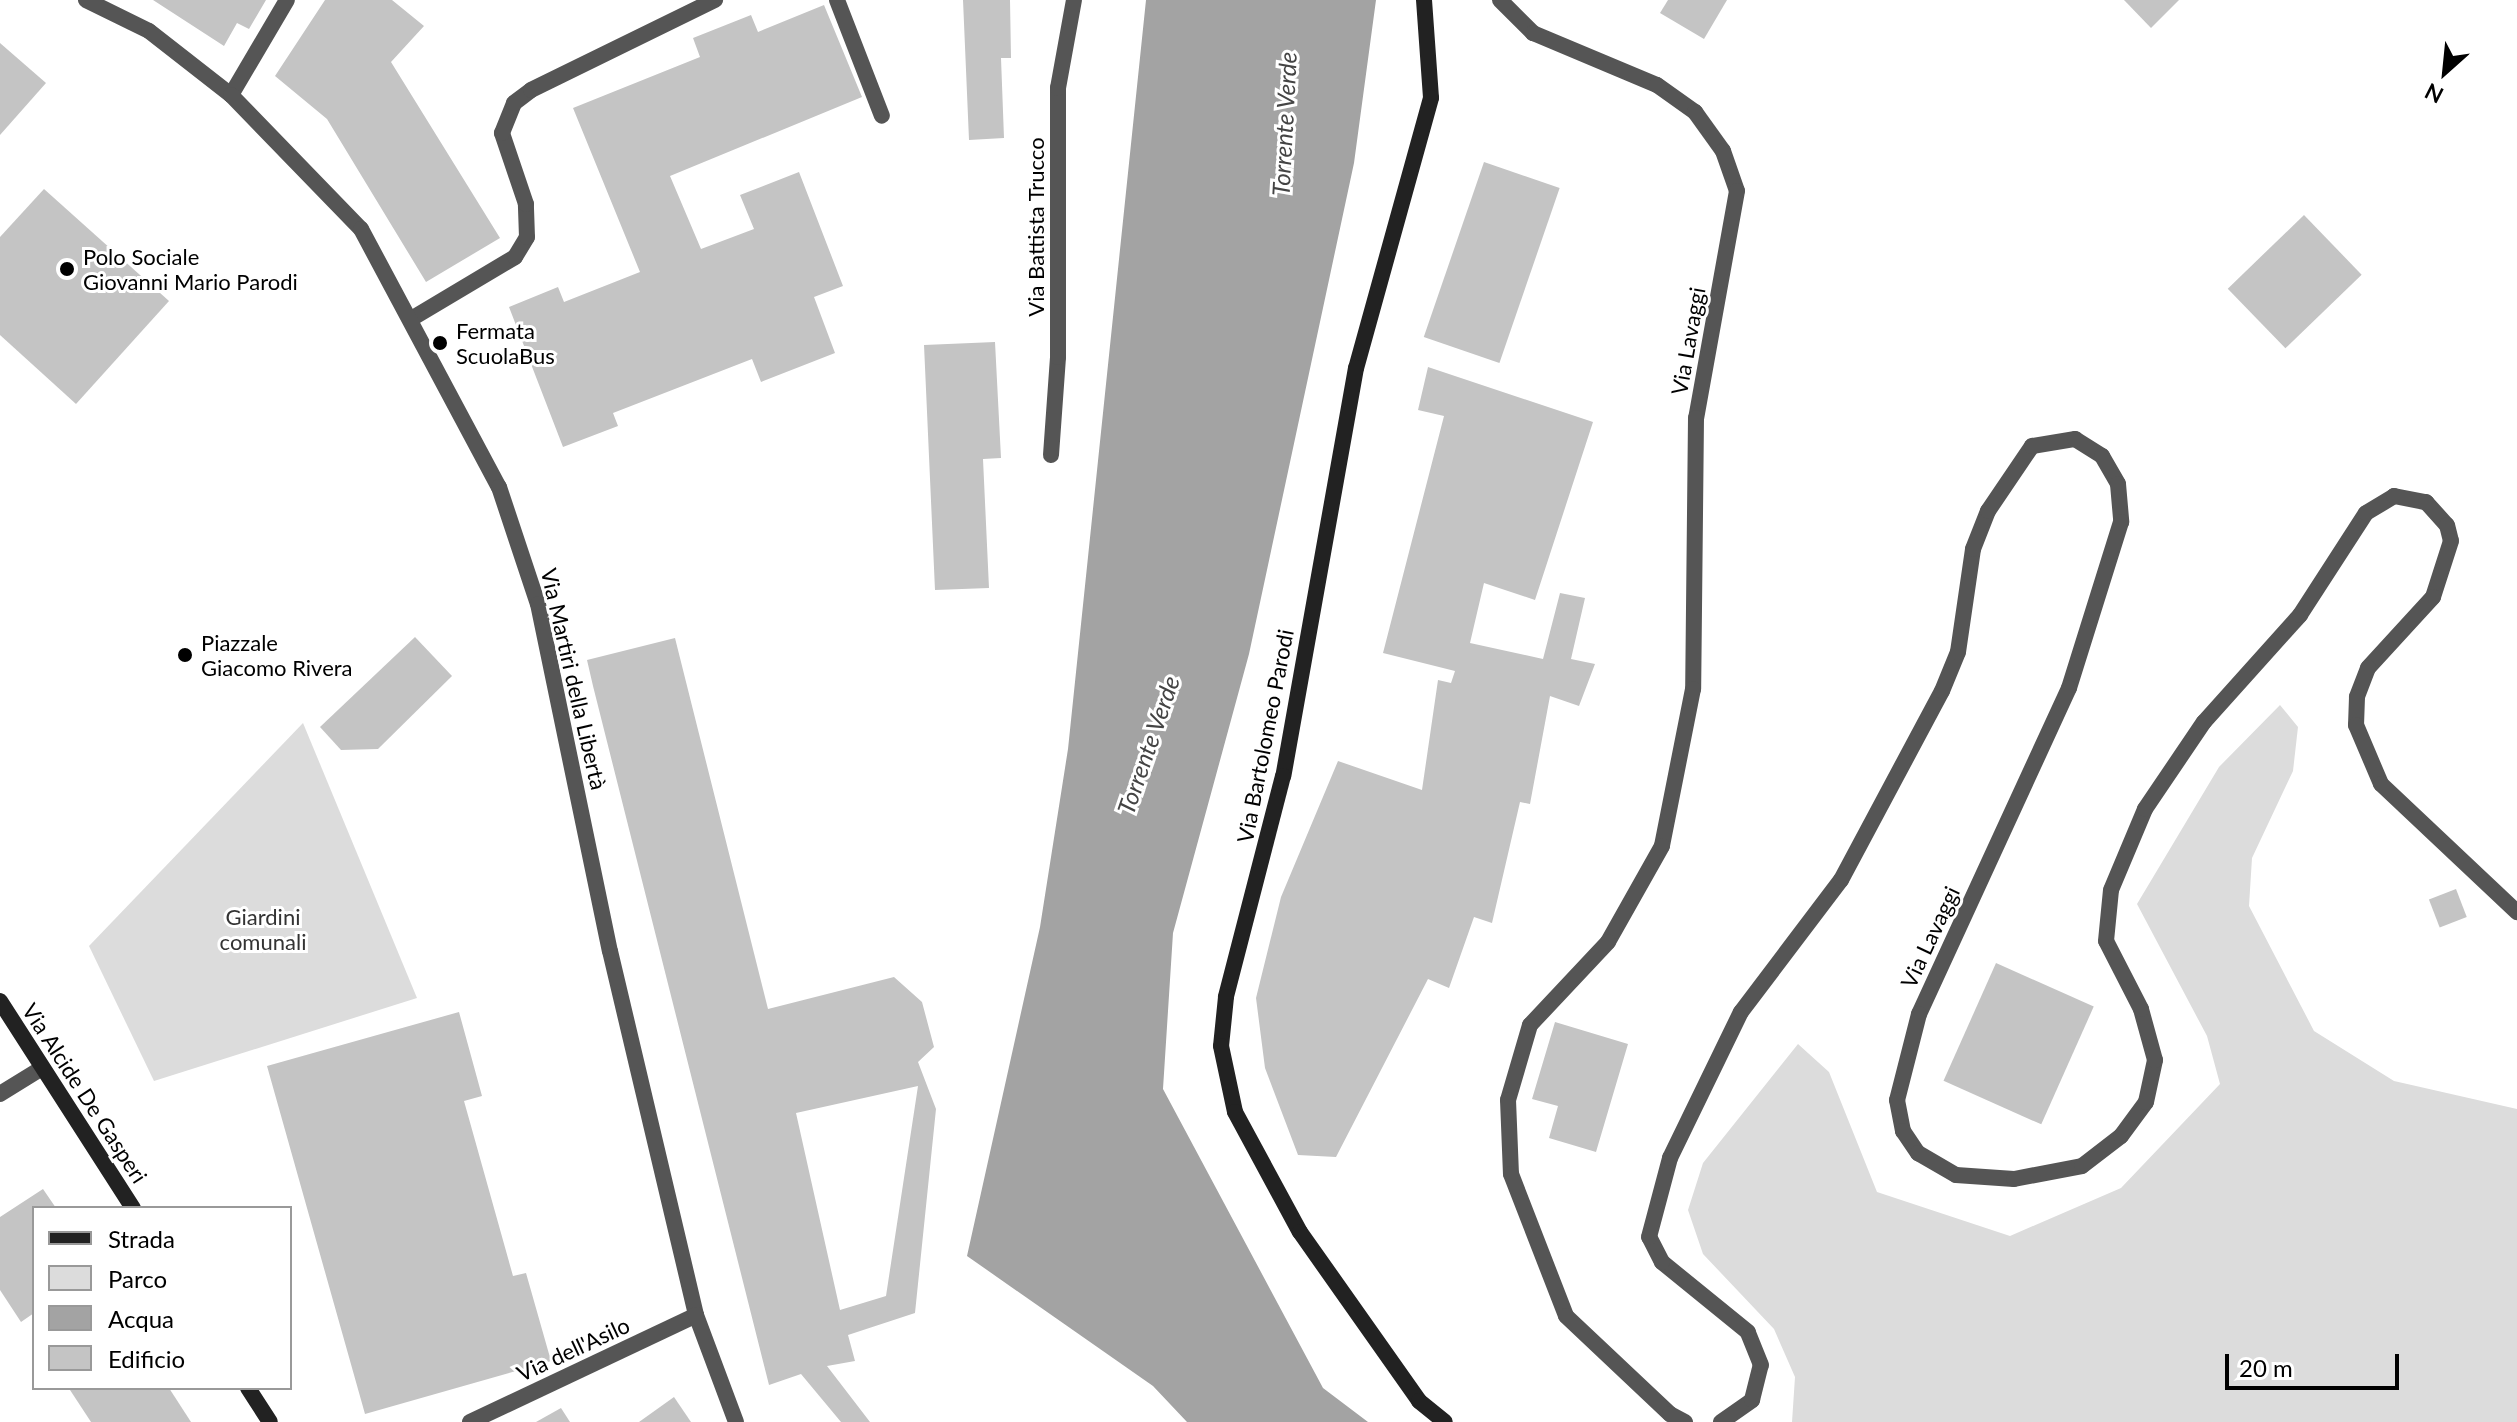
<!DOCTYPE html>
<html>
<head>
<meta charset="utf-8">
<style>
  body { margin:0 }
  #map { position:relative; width:2517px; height:1422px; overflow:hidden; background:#fff; font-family:Lato,sans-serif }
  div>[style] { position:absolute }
  .green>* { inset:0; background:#dcdcdc }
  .water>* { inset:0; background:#a3a3a3 }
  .building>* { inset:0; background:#c4c4c4; transform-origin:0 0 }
  .minor>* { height:16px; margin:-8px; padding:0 8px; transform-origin:8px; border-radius:8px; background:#555 }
  .tertiary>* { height:16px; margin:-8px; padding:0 8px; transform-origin:8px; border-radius:8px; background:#555 }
  .secondary>* { height:16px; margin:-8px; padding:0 8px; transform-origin:8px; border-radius:8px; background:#222 }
  .dots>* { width:22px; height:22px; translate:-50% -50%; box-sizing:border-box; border:4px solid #fff; border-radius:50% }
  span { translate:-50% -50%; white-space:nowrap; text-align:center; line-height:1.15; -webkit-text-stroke:6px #fff; paint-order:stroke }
  .street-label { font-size:22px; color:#000 }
  .poi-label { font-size:22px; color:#000 }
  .left { translate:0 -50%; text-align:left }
  .park-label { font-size:22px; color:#333 }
  .water-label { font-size:24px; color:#444; font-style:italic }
  .legend { position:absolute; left:32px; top:1206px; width:260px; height:184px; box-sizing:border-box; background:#fff; border:2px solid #999; margin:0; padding:10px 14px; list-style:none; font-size:24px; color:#000 }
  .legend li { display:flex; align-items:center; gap:16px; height:40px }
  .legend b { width:40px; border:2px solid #999 }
  .north { position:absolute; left:2405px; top:32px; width:80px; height:80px; -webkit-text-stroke:6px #fff; paint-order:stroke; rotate:207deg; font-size:22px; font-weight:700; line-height:32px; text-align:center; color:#000 }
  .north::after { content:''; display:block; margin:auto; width:28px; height:36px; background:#000; clip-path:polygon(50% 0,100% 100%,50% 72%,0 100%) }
  .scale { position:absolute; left:2225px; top:1354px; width:174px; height:36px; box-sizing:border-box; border:4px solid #000; border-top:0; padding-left:10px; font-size:24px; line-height:28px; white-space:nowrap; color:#000; -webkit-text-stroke:6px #fff; paint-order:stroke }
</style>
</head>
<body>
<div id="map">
  <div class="green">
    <div style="clip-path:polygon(2280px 705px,2298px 727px,2293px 771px,2252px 858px,2249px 906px,2314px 1031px,2394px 1081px,2517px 1109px,2517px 1422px,1792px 1422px,1795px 1377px,1774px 1329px,1703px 1254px,1688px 1210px,1703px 1163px,1798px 1044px,1829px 1072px,1877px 1192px,2010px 1236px,2121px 1188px,2220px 1084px,2207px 1036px,2137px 904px,2219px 767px)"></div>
    <div style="clip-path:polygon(303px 723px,417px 998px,154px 1081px,89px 946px)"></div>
  </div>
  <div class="water">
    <div style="clip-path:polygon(1146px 0,1376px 0,1354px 163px,1249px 654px,1173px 933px,1163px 1089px,1323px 1388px,1368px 1422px,1187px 1422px,1153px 1386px,967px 1256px,1040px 927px,1068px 749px)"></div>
  </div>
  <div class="building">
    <div style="clip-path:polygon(153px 0,266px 0,249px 29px,237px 23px,224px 46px)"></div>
    <div style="clip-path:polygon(325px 0,392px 0,424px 26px,391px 62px,500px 238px,426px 282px,327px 119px,275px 76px)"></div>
    <div style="clip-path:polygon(963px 0,1010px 0,1011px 58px,1001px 58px,1004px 138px,969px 140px)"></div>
    <div style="clip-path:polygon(1668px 0,1727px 0,1704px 39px,1660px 13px)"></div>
    <div style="clip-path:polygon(2124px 0,2179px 0,2151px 28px)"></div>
    <div style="clip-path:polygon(824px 5px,862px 97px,670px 176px,701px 249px,754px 229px,740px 195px,799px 172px,843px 286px,814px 297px,835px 353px,761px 382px,752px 359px,613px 413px,618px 426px,563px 447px,509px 307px,558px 287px,564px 302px,640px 272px,573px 108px,700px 57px,693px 38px,751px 15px,758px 32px)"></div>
    <div style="clip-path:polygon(0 43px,46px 83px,0 135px)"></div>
    <div style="left:1484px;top:162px;width:80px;height:185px;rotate:19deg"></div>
    <div style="clip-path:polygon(44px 189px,169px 301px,76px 404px,0 335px,0 237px)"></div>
    <div style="left:2304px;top:215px;width:83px;height:106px;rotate:46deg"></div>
    <div style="clip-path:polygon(995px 342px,1001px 458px,983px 459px,989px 588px,935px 590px,924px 345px)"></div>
    <div style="clip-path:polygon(1428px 367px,1593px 422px,1535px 600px,1484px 583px,1470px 643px,1543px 659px,1560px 593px,1585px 598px,1571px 659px,1595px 664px,1579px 706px,1550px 696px,1530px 804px,1520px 802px,1492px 923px,1474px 917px,1449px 988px,1428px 979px,1336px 1157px,1298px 1155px,1265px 1068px,1256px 998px,1281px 897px,1338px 761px,1422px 790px,1438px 680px,1451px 683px,1455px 671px,1383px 653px,1444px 416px,1418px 410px)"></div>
    <div style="clip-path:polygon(415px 637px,452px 676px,378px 749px,341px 750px,320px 727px)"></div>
    <div style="clip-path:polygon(evenodd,675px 638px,768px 1009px,894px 977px,922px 1002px,934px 1047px,918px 1062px,936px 1109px,915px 1313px,848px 1335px,855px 1361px,827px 1366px,870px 1422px,841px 1422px,801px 1374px,769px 1385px,593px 686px,587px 660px,675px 638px,918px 1086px,886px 1296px,840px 1310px,796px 1113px,918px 1086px)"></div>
    <div style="left:2456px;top:889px;width:30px;height:29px;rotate:69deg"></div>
    <div style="left:1996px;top:963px;width:107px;height:129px;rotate:24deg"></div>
    <div style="clip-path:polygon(459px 1012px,482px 1096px,464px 1101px,513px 1276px,526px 1273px,551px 1361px,365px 1414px,267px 1066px)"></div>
    <div style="clip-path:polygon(1555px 1022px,1628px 1044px,1596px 1152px,1549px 1138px,1558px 1106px,1532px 1099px)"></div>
    <div style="clip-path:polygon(43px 1189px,56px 1208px,34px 1208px,34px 1313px,21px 1322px,0 1290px,0 1217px)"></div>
    <div style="clip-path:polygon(169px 1388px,191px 1422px,91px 1422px,70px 1390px)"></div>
    <div style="clip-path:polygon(674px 1397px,691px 1422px,639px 1422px)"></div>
    <div style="clip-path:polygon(561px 1408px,570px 1422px,536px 1422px)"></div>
  </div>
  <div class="minor">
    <div style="left:837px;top:0;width:124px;rotate:68.8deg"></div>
    <div style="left:231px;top:95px;width:110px;rotate:-59.5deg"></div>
    <div style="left:411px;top:319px;width:121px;rotate:-30.8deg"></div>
    <div style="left:515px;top:257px;width:23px;rotate:-59deg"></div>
    <div style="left:527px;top:237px;width:33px;rotate:-92deg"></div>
    <div style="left:526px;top:204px;width:75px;rotate:-108.7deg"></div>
    <div style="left:502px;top:133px;width:32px;rotate:-68deg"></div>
    <div style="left:514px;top:103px;width:21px;rotate:-37deg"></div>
    <div style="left:531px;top:90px;width:205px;rotate:-26.1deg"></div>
    <div style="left:1051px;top:455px;width:98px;rotate:-85.9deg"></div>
    <div style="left:1058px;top:357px;width:269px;rotate:-90deg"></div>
    <div style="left:1058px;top:88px;width:89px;rotate:-79.7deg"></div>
    <div style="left:0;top:1094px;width:49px;rotate:-31.8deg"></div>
    <div style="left:470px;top:1422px;width:250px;rotate:-25.3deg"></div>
  </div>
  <div class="tertiary">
    <div style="left:86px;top:0;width:70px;rotate:26.2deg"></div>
    <div style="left:149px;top:31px;width:104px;rotate:38deg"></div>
    <div style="left:231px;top:95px;width:187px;rotate:45.9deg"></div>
    <div style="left:361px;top:229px;width:293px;rotate:61.9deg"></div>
    <div style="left:499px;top:487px;width:123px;rotate:71.6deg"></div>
    <div style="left:538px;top:604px;width:354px;rotate:78.3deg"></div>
    <div style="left:610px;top:951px;width:374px;rotate:76.7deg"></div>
    <div style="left:696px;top:1315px;width:114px;rotate:69.5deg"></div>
    <div style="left:1500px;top:0;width:47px;rotate:45deg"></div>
    <div style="left:1533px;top:33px;width:134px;rotate:22.8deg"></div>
    <div style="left:1657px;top:85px;width:47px;rotate:35.4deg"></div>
    <div style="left:1695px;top:112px;width:48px;rotate:54.3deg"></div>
    <div style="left:1723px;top:151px;width:42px;rotate:70.7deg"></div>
    <div style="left:1737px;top:191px;width:231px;rotate:100.2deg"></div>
    <div style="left:1696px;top:418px;width:271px;rotate:90.6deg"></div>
    <div style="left:1693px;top:689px;width:160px;rotate:101.2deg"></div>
    <div style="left:1662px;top:846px;width:110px;rotate:119.4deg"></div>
    <div style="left:1608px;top:942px;width:114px;rotate:133.2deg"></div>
    <div style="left:1530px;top:1025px;width:78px;rotate:106.3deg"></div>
    <div style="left:1508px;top:1100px;width:74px;rotate:87.7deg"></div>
    <div style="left:1511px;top:1174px;width:152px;rotate:68.8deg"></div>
    <div style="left:1566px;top:1316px;width:143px;rotate:43.3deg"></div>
    <div style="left:1670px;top:1414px;width:17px;rotate:28deg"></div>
    <div style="left:1721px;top:1422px;width:38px;rotate:-35deg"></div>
    <div style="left:1752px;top:1400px;width:36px;rotate:-76deg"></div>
    <div style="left:1761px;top:1365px;width:35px;rotate:-112deg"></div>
    <div style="left:1748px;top:1332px;width:111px;rotate:-140.9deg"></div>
    <div style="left:1662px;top:1262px;width:28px;rotate:-117deg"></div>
    <div style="left:1649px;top:1237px;width:82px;rotate:-75.1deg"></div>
    <div style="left:1670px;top:1158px;width:162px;rotate:-64.1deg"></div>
    <div style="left:1741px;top:1012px;width:166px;rotate:-52.9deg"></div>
    <div style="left:1841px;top:880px;width:214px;rotate:-61.9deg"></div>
    <div style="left:1942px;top:691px;width:42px;rotate:-67.7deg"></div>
    <div style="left:1958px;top:652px;width:104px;rotate:-81.7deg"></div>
    <div style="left:1973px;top:549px;width:41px;rotate:-68.5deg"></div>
    <div style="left:1988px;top:511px;width:78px;rotate:-55.9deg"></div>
    <div style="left:2032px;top:446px;width:44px;rotate:-9.2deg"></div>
    <div style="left:2075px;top:439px;width:32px;rotate:32deg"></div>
    <div style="left:2102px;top:456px;width:32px;rotate:60deg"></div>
    <div style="left:2118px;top:484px;width:38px;rotate:85deg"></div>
    <div style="left:2121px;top:522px;width:174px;rotate:107.4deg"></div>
    <div style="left:2069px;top:688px;width:359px;rotate:114.7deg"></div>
    <div style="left:1919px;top:1014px;width:89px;rotate:104.3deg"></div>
    <div style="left:1897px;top:1100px;width:32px;rotate:79deg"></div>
    <div style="left:1903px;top:1131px;width:27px;rotate:56deg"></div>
    <div style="left:1918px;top:1153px;width:44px;rotate:30.1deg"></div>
    <div style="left:1956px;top:1175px;width:58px;rotate:3.9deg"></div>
    <div style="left:2014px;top:1179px;width:69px;rotate:-10.8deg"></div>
    <div style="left:2082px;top:1166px;width:49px;rotate:-37.6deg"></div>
    <div style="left:2121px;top:1136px;width:42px;rotate:-53.7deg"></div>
    <div style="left:2146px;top:1102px;width:43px;rotate:-77.9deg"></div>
    <div style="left:2155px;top:1060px;width:53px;rotate:-105.4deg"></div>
    <div style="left:2141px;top:1009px;width:76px;rotate:-117.2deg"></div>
    <div style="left:2106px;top:941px;width:51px;rotate:-84.4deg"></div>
    <div style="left:2111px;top:890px;width:88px;rotate:-67.2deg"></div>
    <div style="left:2145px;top:809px;width:105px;rotate:-55.9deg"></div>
    <div style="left:2204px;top:722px;width:144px;rotate:-48.1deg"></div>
    <div style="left:2300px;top:615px;width:121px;rotate:-57.1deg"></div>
    <div style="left:2366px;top:513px;width:33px;rotate:-31deg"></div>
    <div style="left:2394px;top:496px;width:33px;rotate:11deg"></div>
    <div style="left:2426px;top:502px;width:31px;rotate:48deg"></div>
    <div style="left:2447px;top:525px;width:16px;rotate:76deg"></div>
    <div style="left:2451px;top:541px;width:59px;rotate:107.8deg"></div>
    <div style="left:2433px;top:597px;width:96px;rotate:132.5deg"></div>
    <div style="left:2368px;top:668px;width:31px;rotate:111deg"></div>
    <div style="left:2357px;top:697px;width:28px;rotate:92deg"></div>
    <div style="left:2356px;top:725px;width:64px;rotate:67deg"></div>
    <div style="left:2381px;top:784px;width:187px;rotate:43.3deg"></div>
  </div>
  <div class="secondary">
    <div style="left:1424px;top:0;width:98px;rotate:85.9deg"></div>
    <div style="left:1431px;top:98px;width:280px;rotate:105.5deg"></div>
    <div style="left:1356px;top:368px;width:414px;rotate:100.1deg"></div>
    <div style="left:1283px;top:776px;width:228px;rotate:104.5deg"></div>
    <div style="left:1226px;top:997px;width:49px;rotate:95.8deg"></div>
    <div style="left:1221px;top:1046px;width:67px;rotate:78deg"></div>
    <div style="left:1235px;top:1112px;width:136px;rotate:61.6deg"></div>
    <div style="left:1300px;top:1232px;width:207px;rotate:54.8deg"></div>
    <div style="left:1419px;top:1401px;width:33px;rotate:39deg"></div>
    <div style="left:0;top:1001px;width:246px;rotate:57.3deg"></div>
    <div style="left:248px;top:1388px;width:40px;rotate:57.1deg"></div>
  </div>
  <div class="dots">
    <div style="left:67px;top:269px;background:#000"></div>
    <div style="left:440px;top:343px;background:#000"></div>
    <div style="left:185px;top:655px;background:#000"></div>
  </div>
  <div class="street-label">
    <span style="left:1036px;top:227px;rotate:-90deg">Via Battista Trucco</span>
    <span style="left:1688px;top:341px;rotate:-80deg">Via Lavaggi</span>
    <span style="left:574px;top:679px;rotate:77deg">Via Martiri della Libertà</span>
    <span style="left:1265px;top:736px;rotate:-79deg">Via Bartolomeo Parodi</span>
    <span style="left:1930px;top:937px;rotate:-65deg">Via Lavaggi</span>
    <span style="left:85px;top:1093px;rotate:57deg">Via Alcide De Gasperi</span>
    <span style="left:573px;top:1349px;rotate:-25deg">Via dell'Asilo</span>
  </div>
  <div class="poi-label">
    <span class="left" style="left:83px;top:269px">Polo Sociale<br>Giovanni Mario Parodi</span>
    <span class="left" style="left:456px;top:343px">Fermata<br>ScuolaBus</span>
    <span class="left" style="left:201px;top:655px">Piazzale<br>Giacomo Rivera</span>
  </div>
  <div class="park-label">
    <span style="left:263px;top:929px">Giardini<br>comunali</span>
  </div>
  <div class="water-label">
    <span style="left:1284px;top:124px;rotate:-87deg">Torrente Verde</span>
    <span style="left:1148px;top:745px;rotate:-71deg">Torrente Verde</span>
  </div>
  <ul class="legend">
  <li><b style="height:10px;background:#222"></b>Strada</li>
  <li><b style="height:22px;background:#dcdcdc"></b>Parco</li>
  <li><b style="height:22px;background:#a3a3a3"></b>Acqua</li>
  <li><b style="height:22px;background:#c4c4c4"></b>Edificio</li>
  </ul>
  <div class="north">N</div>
  <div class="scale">20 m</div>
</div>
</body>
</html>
